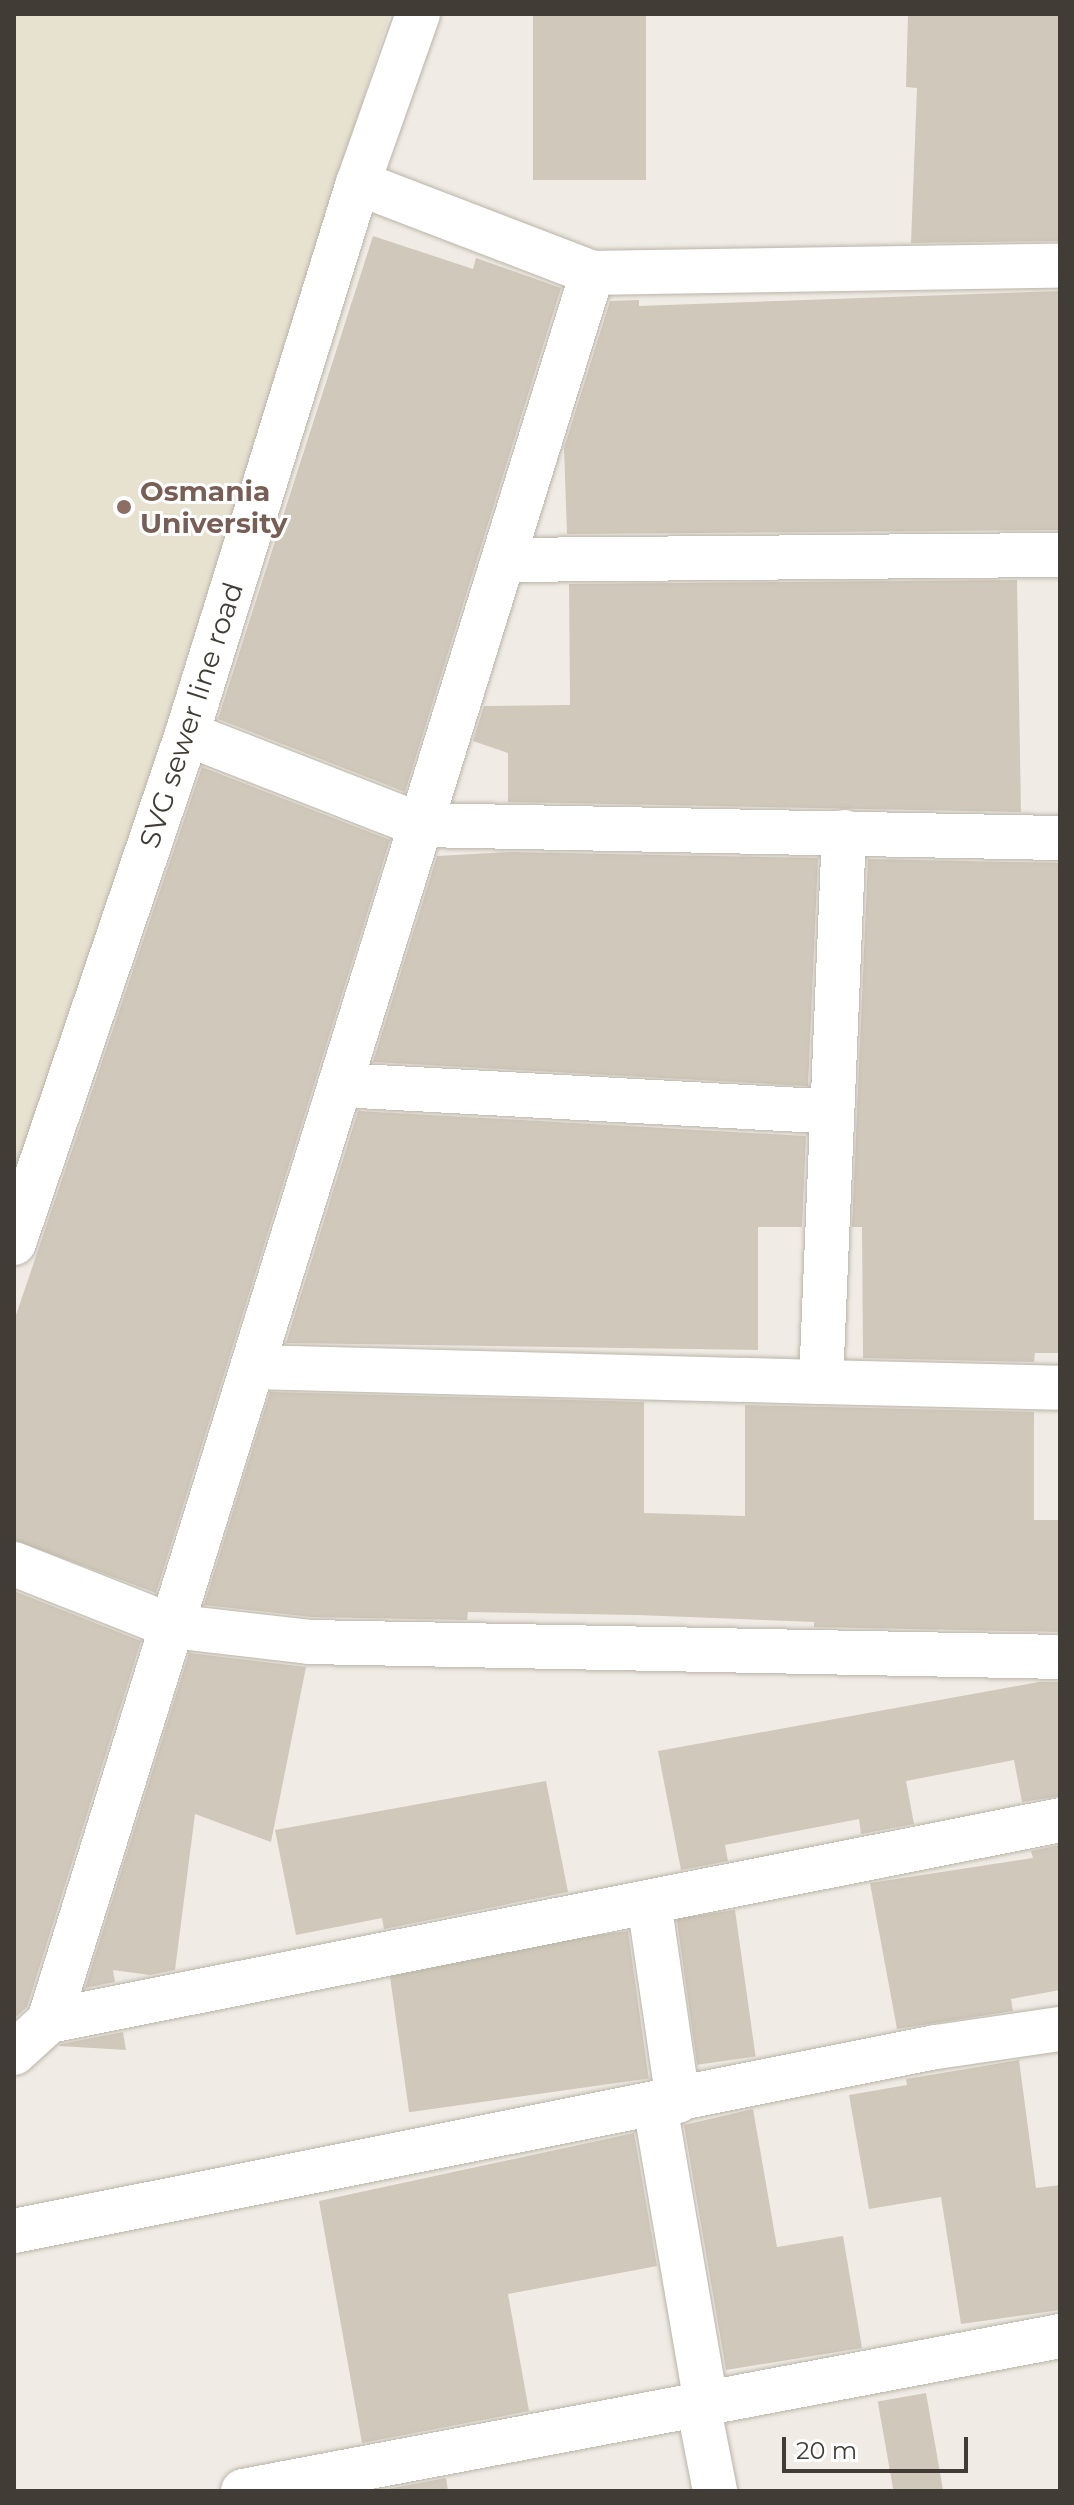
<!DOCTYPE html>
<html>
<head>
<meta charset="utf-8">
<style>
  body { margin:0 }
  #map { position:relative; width:1074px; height:2505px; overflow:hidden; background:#f0ece5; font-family:Montserrat,sans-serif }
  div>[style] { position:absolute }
  .education>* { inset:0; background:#e7e1d0 }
  .building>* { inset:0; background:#d0c8bb; transform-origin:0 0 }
  .roads { filter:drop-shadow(0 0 2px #bab4a8) drop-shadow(0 0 2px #bab4a8) }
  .minor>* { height:44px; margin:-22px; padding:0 22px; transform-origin:22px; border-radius:22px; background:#fff }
  .dots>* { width:22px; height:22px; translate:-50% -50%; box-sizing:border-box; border:4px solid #fff; border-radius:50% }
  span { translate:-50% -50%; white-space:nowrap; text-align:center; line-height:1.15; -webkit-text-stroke:6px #fff; paint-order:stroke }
  .education-label { font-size:28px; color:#785e54; font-weight:700 }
  .left { translate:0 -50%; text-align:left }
  .street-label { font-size:28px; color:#413c35 }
  .frame { position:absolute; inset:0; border:16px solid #413c35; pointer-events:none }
  .scale { position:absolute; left:782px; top:2437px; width:186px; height:36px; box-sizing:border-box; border:4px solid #413c35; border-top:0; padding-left:10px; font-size:24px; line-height:28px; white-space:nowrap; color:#413c35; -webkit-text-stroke:6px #fff; paint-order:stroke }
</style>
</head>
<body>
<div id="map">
  <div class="education">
    <div style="clip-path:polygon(14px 14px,390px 14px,14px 1205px)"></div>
  </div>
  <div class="building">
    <div style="left:533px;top:14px;width:113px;height:166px"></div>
    <div style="clip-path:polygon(908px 14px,1060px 14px,1060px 241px,911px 243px,917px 88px,906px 87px)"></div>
    <div style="clip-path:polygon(373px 236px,473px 269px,476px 258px,561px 288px,405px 792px,218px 719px)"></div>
    <div style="clip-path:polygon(1060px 291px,1060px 530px,567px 534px,564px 448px,610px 301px,639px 300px,639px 306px)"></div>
    <div style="clip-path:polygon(1017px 580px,1021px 812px,508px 802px,508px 753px,473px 741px,484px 706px,570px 705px,569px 584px)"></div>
    <div style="clip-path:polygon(202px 767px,390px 840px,156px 1593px,14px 1540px,14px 1321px)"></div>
    <div style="clip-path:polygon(509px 852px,818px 858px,808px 1086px,373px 1062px,437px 856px)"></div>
    <div style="clip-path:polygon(868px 859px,1060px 863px,1060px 1353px,1035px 1353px,1034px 1362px,863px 1358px,862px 1227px,852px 1227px)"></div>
    <div style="clip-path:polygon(358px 1111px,806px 1136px,802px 1227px,758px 1227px,758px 1350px,286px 1343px)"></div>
    <div style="clip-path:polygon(270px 1392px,644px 1402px,644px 1513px,745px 1516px,745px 1405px,1034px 1412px,1034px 1520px,1060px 1520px,1060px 1632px,814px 1627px,814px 1622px,638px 1615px,468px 1612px,467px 1620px,311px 1617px,204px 1605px)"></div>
    <div style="clip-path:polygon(14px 1591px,141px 1641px,27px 2007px,14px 2019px)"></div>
    <div style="clip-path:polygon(189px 1653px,306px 1667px,271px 1842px,195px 1814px,175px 1970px,150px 1975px,113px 1970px,115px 1982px,85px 1988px)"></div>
    <div style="clip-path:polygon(1039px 1682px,1060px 1682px,1060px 1796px,1022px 1802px,1014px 1760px,906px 1781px,914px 1824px,861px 1834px,859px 1819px,725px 1845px,728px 1861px,681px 1870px,658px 1751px)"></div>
    <div style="clip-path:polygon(546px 1781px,568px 1892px,384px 1929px,382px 1918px,296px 1935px,275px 1830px)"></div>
    <div style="clip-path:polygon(1060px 1845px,1060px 1990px,1011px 1999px,1013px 2011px,897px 2029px,870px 1883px,1033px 1858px,1031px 1851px)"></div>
    <div style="left:735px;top:1910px;width:148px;height:59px;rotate:82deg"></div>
    <div style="left:628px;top:1931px;width:149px;height:242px;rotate:82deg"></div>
    <div style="clip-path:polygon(123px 2032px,126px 2050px,59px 2046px,61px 2044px)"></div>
    <div style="clip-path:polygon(1019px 2060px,1036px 2188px,1060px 2185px,1060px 2310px,961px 2324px,941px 2197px,869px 2209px,849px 2095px,907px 2085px,906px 2079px)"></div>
    <div style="clip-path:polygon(753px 2109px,777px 2247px,843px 2236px,862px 2348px,726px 2370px,684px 2125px)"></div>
    <div style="clip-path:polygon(634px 2133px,657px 2266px,508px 2294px,529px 2411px,362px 2443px,319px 2201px)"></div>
    <div style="left:926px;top:2393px;width:100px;height:49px;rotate:80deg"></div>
    <div style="clip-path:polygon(446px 2478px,448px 2491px,377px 2491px)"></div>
  </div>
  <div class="roads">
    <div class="minor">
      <div style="left:418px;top:14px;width:179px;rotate:109.5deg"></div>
      <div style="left:358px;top:183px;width:251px;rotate:21deg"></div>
      <div style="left:592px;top:273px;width:468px;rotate:-0.9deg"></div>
      <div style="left:504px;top:560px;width:556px;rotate:-0.52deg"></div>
      <div style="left:187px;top:734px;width:251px;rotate:21.3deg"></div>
      <div style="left:421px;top:825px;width:639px;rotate:1.17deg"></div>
      <div style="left:844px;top:832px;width:550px;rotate:92.39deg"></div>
      <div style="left:821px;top:1382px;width:239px;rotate:1.4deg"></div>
      <div style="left:340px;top:1085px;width:493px;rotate:3.1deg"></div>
      <div style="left:14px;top:1243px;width:538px;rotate:-71.23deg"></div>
      <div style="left:187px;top:734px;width:577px;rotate:-72.76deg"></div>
      <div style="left:253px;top:1367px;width:568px;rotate:1.51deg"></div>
      <div style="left:14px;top:1564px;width:169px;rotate:21.5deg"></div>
      <div style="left:171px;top:1626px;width:139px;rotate:6.6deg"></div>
      <div style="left:309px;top:1642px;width:751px;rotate:1.14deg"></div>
      <div style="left:649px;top:1902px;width:201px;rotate:81.7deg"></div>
      <div style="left:49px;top:2021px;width:1031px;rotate:-11.24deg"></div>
      <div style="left:14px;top:2053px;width:47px;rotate:-42.4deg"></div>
      <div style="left:49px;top:2021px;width:1830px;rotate:-72.74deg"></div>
      <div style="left:655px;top:2105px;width:302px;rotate:80.3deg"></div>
      <div style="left:14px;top:2231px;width:940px;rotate:-11.29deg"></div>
      <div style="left:936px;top:2047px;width:125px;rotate:-8.3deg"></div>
      <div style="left:698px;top:2404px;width:89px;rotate:78.9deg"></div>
      <div style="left:243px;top:2491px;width:832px;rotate:-10.74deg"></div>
    </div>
  </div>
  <div class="dots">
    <div style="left:124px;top:507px;background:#8d6e63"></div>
  </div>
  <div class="education-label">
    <span class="left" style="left:140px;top:507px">Osmania<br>University</span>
  </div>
  <div class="street-label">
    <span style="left:191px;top:715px;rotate:-72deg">SVG sewer line road</span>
  </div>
  <div class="frame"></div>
  <div class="scale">20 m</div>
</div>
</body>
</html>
